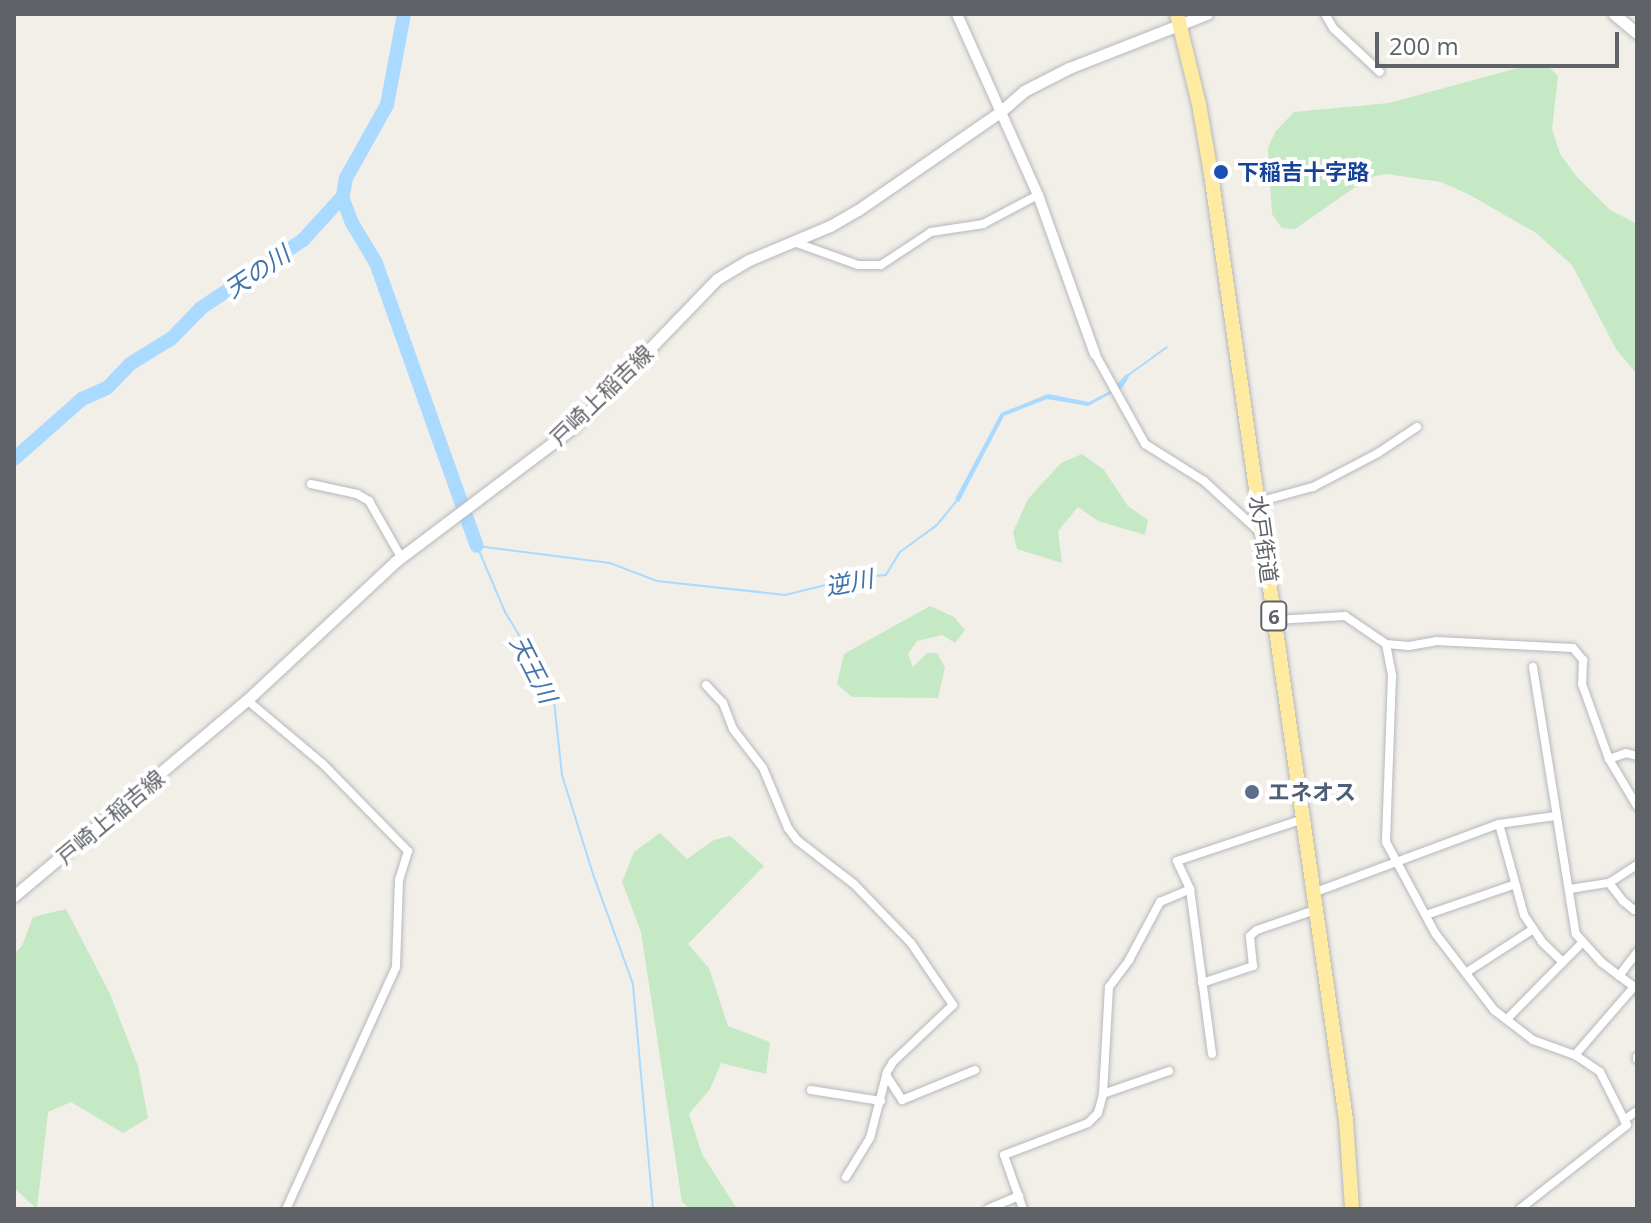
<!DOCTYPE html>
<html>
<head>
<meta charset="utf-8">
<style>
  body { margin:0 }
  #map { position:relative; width:1651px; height:1223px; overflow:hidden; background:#f1efe8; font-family:"Open Sans","Noto Sans JP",sans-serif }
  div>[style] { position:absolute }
  .green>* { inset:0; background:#c5e8c5 }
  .water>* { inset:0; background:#aadaff }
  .stream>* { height:2px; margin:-1px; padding:0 1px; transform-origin:1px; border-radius:1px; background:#aadaff }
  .river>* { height:14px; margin:-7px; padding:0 7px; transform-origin:7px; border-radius:7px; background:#aadaff }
  .roads { filter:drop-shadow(0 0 2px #b5b8bc) drop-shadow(0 0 2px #b5b8bc) }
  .minor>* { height:8px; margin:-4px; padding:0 4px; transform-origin:4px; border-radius:4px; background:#fff }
  .tertiary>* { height:10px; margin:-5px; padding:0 5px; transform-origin:5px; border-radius:5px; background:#fff }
  .secondary>* { height:11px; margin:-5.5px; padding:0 5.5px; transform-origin:5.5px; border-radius:5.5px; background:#fff }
  .trunk>* { height:14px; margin:-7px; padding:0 7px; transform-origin:7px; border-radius:7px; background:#feeaa1 }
  .dots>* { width:22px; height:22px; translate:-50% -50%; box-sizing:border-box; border:4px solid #fff; border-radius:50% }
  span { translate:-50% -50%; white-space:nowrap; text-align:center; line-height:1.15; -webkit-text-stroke:8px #fff; paint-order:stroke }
  .shield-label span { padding:2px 6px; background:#fff; border:2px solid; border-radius:6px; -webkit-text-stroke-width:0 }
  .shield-label { font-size:20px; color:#5f6368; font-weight:700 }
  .transit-label { font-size:22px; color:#164399; font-weight:700 }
  .left { translate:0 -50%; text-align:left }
  .street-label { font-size:22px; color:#5f6368 }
  .service-label { font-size:22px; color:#4e5e75; font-weight:700 }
  .water-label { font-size:24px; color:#4174aa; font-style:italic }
  .frame { position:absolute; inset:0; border:16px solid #5f6368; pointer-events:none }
  .scale { position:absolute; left:1375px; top:32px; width:244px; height:36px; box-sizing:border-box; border:4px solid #5f6368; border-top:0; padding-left:10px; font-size:24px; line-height:28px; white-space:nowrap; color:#5f6368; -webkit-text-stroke:6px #fff; paint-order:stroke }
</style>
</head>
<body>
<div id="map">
  <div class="green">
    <div style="clip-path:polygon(1532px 64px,1546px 64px,1558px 76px,1552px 129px,1560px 154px,1577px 177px,1610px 210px,1637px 224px,1637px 374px,1616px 349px,1572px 265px,1536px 233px,1468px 194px,1441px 182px,1387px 174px,1375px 176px,1354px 188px,1295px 229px,1282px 228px,1272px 214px,1268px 148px,1275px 132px,1294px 112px,1389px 103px)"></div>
    <div style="clip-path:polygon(1082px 454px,1104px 470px,1128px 506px,1148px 520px,1145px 535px,1098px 521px,1078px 507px,1058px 531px,1062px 563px,1017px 549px,1013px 532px,1028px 499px,1061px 463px)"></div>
    <div style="clip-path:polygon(930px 606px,954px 617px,965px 630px,955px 643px,942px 635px,917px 641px,908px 654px,913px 667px,927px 653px,937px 653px,945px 668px,938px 698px,852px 697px,837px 684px,844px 654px)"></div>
    <div style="clip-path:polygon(660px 833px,687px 859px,714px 840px,730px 836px,764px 866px,688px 944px,709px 968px,728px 1026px,770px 1042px,766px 1074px,721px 1063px,710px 1089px,689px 1114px,702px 1154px,737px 1209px,690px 1209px,682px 1202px,641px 932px,622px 882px,634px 852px)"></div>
    <div style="clip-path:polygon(66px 909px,110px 994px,138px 1066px,148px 1118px,123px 1133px,71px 1102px,48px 1112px,37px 1209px,14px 1188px,14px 954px,22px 946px,33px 917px)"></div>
  </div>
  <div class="water">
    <div style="clip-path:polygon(1126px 374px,1129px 377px,1123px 387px,1088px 406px,1047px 399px,1004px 416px,959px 502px,955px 499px,1001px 413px,1048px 394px,1089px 402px,1112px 390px)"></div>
  </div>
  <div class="stream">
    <div style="left:1127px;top:376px;width:49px;rotate:-35.9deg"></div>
    <div style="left:653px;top:1209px;width:226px;rotate:-95.1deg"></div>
    <div style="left:633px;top:984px;width:117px;rotate:-110deg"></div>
    <div style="left:593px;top:874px;width:104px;rotate:-107.4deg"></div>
    <div style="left:562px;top:775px;width:74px;rotate:-96.2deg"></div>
    <div style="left:554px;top:701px;width:25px;rotate:-111deg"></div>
    <div style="left:545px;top:678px;width:77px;rotate:-121.2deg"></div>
    <div style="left:505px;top:612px;width:72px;rotate:-113deg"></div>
    <div style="left:477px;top:546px;width:134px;rotate:7.3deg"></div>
    <div style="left:610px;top:563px;width:50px;rotate:21deg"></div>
    <div style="left:657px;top:581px;width:129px;rotate:6.2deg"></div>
    <div style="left:785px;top:595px;width:75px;rotate:-13.9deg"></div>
    <div style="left:858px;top:577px;width:28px;rotate:-4deg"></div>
    <div style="left:886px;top:575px;width:27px;rotate:-59deg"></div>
    <div style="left:900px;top:552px;width:46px;rotate:-36.1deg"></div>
    <div style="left:937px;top:525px;width:33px;rotate:-51deg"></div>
  </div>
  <div class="river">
    <div style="left:342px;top:197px;width:28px;rotate:69deg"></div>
    <div style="left:352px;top:223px;width:47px;rotate:59deg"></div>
    <div style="left:376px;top:263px;width:300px;rotate:70.4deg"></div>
    <div style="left:14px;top:459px;width:91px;rotate:-41.4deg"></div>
    <div style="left:82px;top:399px;width:27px;rotate:-24deg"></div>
    <div style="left:107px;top:388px;width:33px;rotate:-46deg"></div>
    <div style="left:130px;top:364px;width:49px;rotate:-31.8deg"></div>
    <div style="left:172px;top:338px;width:42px;rotate:-46deg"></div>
    <div style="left:201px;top:308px;width:123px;rotate:-33.7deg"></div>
    <div style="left:303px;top:240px;width:59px;rotate:-47.7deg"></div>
    <div style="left:343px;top:196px;width:18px;rotate:-81deg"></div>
    <div style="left:346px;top:178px;width:84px;rotate:-60.7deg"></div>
    <div style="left:387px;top:105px;width:93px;rotate:-79.4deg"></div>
  </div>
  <div class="roads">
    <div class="minor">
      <div style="left:1325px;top:14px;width:16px;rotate:60deg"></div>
      <div style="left:1333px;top:28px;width:64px;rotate:43.1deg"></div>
      <div style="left:794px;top:242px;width:68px;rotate:19.8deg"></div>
      <div style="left:858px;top:265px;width:23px"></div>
      <div style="left:881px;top:265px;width:60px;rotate:-33.4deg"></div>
      <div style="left:931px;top:232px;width:53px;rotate:-8.7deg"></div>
      <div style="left:983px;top:224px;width:62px;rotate:-27.8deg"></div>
      <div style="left:1095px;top:354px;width:103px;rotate:60.9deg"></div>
      <div style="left:1145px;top:444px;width:70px;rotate:32.1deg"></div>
      <div style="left:1204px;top:481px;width:80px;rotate:42.5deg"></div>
      <div style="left:311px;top:484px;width:47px;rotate:12.3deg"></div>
      <div style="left:357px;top:494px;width:14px;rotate:30deg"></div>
      <div style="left:369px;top:501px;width:64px;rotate:60.3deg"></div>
      <div style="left:1258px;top:502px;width:57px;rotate:-15.3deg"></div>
      <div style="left:1313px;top:487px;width:73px;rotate:-27.6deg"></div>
      <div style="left:1378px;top:453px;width:47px;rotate:-33.7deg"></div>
      <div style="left:1275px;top:620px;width:70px;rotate:-3.3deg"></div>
      <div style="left:1345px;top:616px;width:50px;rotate:34.3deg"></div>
      <div style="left:1386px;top:644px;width:23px;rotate:5deg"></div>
      <div style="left:1409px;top:646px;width:27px;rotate:-10deg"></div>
      <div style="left:1436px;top:641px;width:137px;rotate:2.9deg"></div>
      <div style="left:1573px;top:648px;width:16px;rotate:50deg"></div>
      <div style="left:1583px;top:660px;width:24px;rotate:92deg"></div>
      <div style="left:1582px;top:684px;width:80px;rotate:70.2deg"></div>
      <div style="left:1609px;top:759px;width:55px;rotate:59.2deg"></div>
      <div style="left:1386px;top:644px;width:33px;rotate:79deg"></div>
      <div style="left:1392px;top:676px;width:166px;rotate:92.1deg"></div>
      <div style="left:1386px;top:842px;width:103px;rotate:61.7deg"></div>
      <div style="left:1435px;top:933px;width:97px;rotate:52.5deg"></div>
      <div style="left:1494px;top:1010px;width:49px;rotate:37.6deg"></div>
      <div style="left:1533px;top:1040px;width:45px;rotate:19.7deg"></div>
      <div style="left:1575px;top:1055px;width:30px;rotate:34deg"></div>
      <div style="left:1600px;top:1072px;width:59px;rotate:63deg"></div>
      <div style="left:1627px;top:1125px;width:136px;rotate:141.9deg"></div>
      <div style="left:1533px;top:667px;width:270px;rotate:80.9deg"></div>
      <div style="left:1576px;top:934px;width:38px;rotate:48deg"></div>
      <div style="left:1601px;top:962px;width:45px;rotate:36.9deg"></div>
      <div style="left:706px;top:685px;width:25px;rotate:47deg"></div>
      <div style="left:723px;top:703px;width:28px;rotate:69deg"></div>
      <div style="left:733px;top:729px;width:49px;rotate:52.4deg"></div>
      <div style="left:763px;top:768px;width:65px;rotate:67.4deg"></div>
      <div style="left:788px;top:828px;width:15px;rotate:53deg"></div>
      <div style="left:797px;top:840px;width:72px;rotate:37.7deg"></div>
      <div style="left:854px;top:884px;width:82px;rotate:46deg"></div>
      <div style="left:911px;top:943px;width:75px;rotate:55.9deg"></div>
      <div style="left:953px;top:1005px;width:83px;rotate:136.5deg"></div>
      <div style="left:893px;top:1062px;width:12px;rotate:121deg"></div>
      <div style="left:887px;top:1072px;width:68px;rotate:104.4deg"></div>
      <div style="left:870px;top:1138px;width:46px;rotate:121.6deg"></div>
      <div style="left:247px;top:700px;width:99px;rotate:40.1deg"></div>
      <div style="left:323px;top:764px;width:122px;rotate:45.7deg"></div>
      <div style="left:408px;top:851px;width:30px;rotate:107deg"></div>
      <div style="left:399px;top:880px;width:87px;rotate:92deg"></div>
      <div style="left:396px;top:967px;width:266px;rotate:114.4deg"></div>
      <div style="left:1609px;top:759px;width:18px;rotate:-19deg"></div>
      <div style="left:1626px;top:753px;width:11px;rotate:15deg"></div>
      <div style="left:1499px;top:824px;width:94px;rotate:74.6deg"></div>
      <div style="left:1524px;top:915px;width:32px;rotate:56deg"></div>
      <div style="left:1542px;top:942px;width:29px;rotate:44deg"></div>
      <div style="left:1609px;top:883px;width:23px;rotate:52deg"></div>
      <div style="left:1623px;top:901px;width:14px;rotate:39deg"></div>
      <div style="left:1634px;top:910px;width:4px;rotate:-34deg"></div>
      <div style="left:1570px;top:889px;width:39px;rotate:-9deg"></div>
      <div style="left:1609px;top:883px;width:33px;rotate:-33deg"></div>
      <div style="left:1313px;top:893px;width:198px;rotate:-20.4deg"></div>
      <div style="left:1499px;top:824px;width:57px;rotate:-8.1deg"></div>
      <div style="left:1426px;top:915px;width:92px;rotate:-19deg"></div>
      <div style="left:1467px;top:972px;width:77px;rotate:-32.9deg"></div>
      <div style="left:1619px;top:976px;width:30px;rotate:-53deg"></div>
      <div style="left:1202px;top:983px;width:54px;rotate:-18.4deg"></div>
      <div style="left:1253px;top:966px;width:30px;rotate:-96deg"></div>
      <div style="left:1250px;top:936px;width:9px;rotate:-41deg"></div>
      <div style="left:1257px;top:930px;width:61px;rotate:-19deg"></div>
      <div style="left:1507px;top:1019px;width:107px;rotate:-45.4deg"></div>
      <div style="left:1212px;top:1054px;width:166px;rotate:-97.6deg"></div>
      <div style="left:1190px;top:889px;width:31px;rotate:-115deg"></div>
      <div style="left:1177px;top:861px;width:133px;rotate:-18.4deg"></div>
      <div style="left:1575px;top:1055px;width:90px;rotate:-49.1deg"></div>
      <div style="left:1637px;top:1057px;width:2px;rotate:90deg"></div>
      <div style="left:886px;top:1075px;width:30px;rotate:57deg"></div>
      <div style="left:902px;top:1100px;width:79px;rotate:-22.3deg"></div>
      <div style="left:811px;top:1090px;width:71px;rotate:8.9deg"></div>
      <div style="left:1103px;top:1094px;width:70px;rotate:-19.2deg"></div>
      <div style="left:1624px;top:1120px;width:16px;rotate:-35deg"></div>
      <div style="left:988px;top:1209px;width:34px;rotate:-23deg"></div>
      <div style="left:1023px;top:1209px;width:57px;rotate:-109.4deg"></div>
      <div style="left:1004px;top:1155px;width:90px;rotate:-20.9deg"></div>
      <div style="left:1088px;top:1123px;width:14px;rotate:-45deg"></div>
      <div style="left:1098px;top:1113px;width:20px;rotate:-75deg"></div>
      <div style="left:1103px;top:1094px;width:107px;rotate:-86.8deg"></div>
      <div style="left:1109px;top:987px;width:34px;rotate:-53deg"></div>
      <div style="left:1129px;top:960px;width:66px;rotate:-61.9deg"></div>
      <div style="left:1160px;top:902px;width:33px;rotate:-23deg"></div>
    </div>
    <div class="tertiary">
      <div style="left:957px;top:14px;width:198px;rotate:65.9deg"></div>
      <div style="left:1038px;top:195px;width:169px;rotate:70.3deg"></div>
    </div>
    <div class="secondary">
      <div style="left:1614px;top:14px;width:30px;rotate:40deg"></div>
      <div style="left:14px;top:896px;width:304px;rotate:-40.1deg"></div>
      <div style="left:247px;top:700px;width:204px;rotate:-43deg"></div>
      <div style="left:396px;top:561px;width:223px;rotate:-37deg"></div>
      <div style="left:574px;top:427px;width:206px;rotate:-46deg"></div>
      <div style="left:717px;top:279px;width:37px;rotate:-31deg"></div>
      <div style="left:749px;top:260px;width:88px;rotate:-22.8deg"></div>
      <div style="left:830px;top:226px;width:32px;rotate:-30deg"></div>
      <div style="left:858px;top:210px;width:173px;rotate:-34.6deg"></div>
      <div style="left:1000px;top:112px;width:32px;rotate:-41deg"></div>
      <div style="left:1024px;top:91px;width:51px;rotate:-27.1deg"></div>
      <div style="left:1069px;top:68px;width:148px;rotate:-21.4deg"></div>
    </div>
    <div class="trunk">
      <div style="left:1177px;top:14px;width:93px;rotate:76.3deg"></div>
      <div style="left:1199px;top:104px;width:71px;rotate:80.3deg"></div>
      <div style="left:1211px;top:174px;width:956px;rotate:81.88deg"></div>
      <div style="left:1346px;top:1120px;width:89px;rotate:86.1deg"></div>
    </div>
  </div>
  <div class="dots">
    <div style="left:1221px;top:172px;background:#1a4fb4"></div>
    <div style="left:1252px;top:792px;background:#5c6f8a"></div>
  </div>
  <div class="shield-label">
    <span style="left:1274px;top:616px">6</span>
  </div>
  <div class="transit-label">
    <span class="left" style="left:1237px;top:172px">下稲吉十字路</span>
  </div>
  <div class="street-label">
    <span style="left:601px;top:395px;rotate:-44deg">戸崎上稲吉線</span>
    <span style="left:1264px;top:539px;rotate:82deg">水戸街道</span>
    <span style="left:110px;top:817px;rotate:-40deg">戸崎上稲吉線</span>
  </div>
  <div class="service-label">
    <span class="left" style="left:1268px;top:792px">エネオス</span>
  </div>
  <div class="water-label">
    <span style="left:257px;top:271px;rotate:-34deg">天の川</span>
    <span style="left:849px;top:582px;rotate:-11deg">逆川</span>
    <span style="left:534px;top:669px;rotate:63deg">天王川</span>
  </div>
  <div class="frame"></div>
  <div class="scale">200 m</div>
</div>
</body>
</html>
